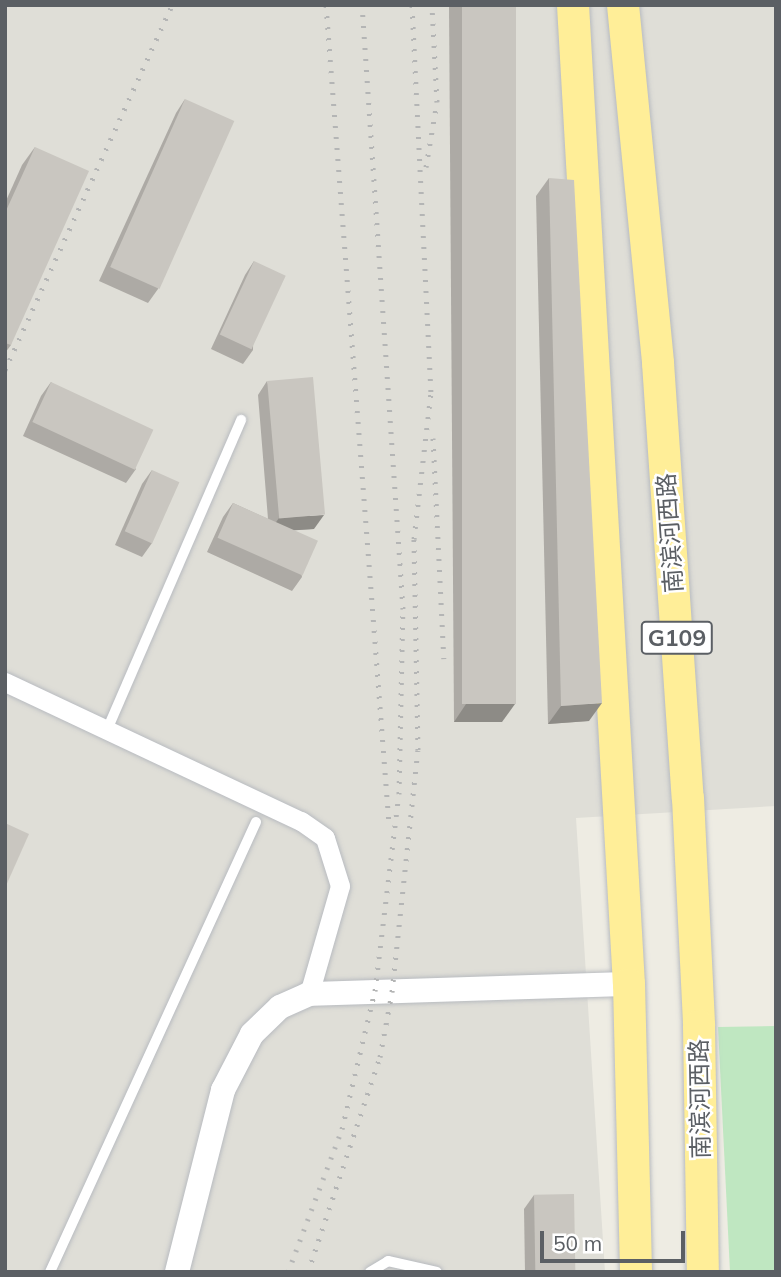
<!DOCTYPE html>
<html>
<head>
<meta charset="utf-8">
<style>
  body { margin:0 }
  #map { position:relative; width:781px; height:1277px; overflow:hidden; background:#eeece3; font-family:Mulish,"Noto Sans SC",sans-serif }
  div>[style] { position:absolute }
  .industrial>* { inset:0; background:#dfded7 }
  .green>* { inset:0; background:#bfe7c1 }
  .roads { filter:drop-shadow(0 0 2px #b8bbc0) drop-shadow(0 0 2px #b8bbc0) }
  .service>* { height:10px; margin:-5px; padding:0 5px; transform-origin:5px; border-radius:5px; background:#fff }
  .minor>* { height:19px; margin:-9.5px; padding:0 9.5px; transform-origin:9.5px; border-radius:9.5px; background:#fff }
  .tertiary>* { height:24px; margin:-12px; padding:0 12px; transform-origin:12px; border-radius:12px; background:#fff }
  .trunk>* { height:32px; margin:-16px; padding:0 16px; transform-origin:16px; border-radius:16px; background:#ffee98 }
  .rail>* { height:5px; margin-top:-2.5px; transform-origin:0; background:repeating-linear-gradient(90deg,#b4b5b5 0 2px,transparent 0 11px) }
  .wall>* { inset:0; background:#adaaa5 }
  .shaded-wall>* { inset:0; background:#8d8b86 }
  .building>* { inset:0; background:#c9c6c0; transform-origin:0 0 }
  span { translate:-50% -50%; white-space:nowrap; text-align:center; line-height:1.15; -webkit-text-stroke:5px #fff; paint-order:stroke }
  .shield-label span { padding:2px 5px; background:#fff; border:2px solid; border-radius:5px; -webkit-text-stroke-width:0 }
  .shield-label { font-size:23px; color:#5b5f64; font-weight:700 }
  .street-label { font-size:24px; color:#5b5f64 }
  .frame { position:absolute; inset:0; border:7px solid #5b5f64; pointer-events:none }
  .scale { position:absolute; left:540px; top:1231px; width:145px; height:32px; box-sizing:border-box; border:4px solid #5b5f64; border-top:0; padding-left:9px; font-size:21px; line-height:24px; white-space:nowrap; color:#5b5f64; -webkit-text-stroke:5px #fff; paint-order:stroke }
</style>
</head>
<body>
<div id="map">
  <div class="industrial">
    <div style="clip-path:polygon(5px 5px,776px 5px,776px 806px,576px 818px,605px 1272px,5px 1272px)"></div>
  </div>
  <div class="green">
    <div style="clip-path:polygon(776px 1026px,776px 1272px,730px 1272px,718px 1027px)"></div>
  </div>
  <div class="roads">
    <div class="service">
      <div style="left:107px;top:730px;width:338px;rotate:-66.6deg"></div>
      <div style="left:50px;top:1272px;width:495px;rotate:-65.4deg"></div>
      <div style="left:370px;top:1272px;width:21px;rotate:-31deg"></div>
      <div style="left:388px;top:1261px;width:50px;rotate:12.7deg"></div>
    </div>
    <div class="minor">
      <div style="left:5px;top:682px;width:327px;rotate:25.2deg"></div>
      <div style="left:301px;top:821px;width:29px;rotate:35deg"></div>
      <div style="left:325px;top:838px;width:50px;rotate:72.6deg"></div>
      <div style="left:340px;top:886px;width:112px;rotate:106deg"></div>
    </div>
    <div class="tertiary">
      <div style="left:177px;top:1272px;width:188px;rotate:-75.8deg"></div>
      <div style="left:223px;top:1090px;width:63px;rotate:-62.6deg"></div>
      <div style="left:252px;top:1034px;width:39px;rotate:-44deg"></div>
      <div style="left:280px;top:1007px;width:32px;rotate:-24deg"></div>
      <div style="left:309px;top:994px;width:320px;rotate:-1.8deg"></div>
    </div>
    <div class="trunk">
      <div style="left:573px;top:5px;width:981px;rotate:86.73deg"></div>
      <div style="left:629px;top:984px;width:288px;rotate:88.6deg"></div>
      <div style="left:623px;top:5px;width:360px;rotate:84.4deg"></div>
      <div style="left:658px;top:363px;width:436px;rotate:86.1deg"></div>
      <div style="left:688px;top:798px;width:228px;rotate:87.2deg"></div>
      <div style="left:699px;top:1026px;width:246px;rotate:89.1deg"></div>
    </div>
  </div>
  <div class="rail">
    <div style="left:326px;top:5px;width:820px;rotate:85.6deg"></div>
    <div style="left:412px;top:5px;width:395px;rotate:87.2deg"></div>
    <div style="left:426px;top:167px;width:66px;rotate:-80.4deg"></div>
    <div style="left:437px;top:102px;width:97px;rotate:-93deg"></div>
    <div style="left:5px;top:370px;width:401px;rotate:-65.4deg"></div>
    <div style="left:433px;top:438px;width:221px;rotate:87.2deg"></div>
    <div style="left:288px;top:1272px;width:153px;rotate:-69.3deg"></div>
    <div style="left:342px;top:1129px;width:142px;rotate:-76.6deg"></div>
    <div style="left:375px;top:991px;width:198px;rotate:-83.1deg"></div>
    <div style="left:399px;top:794px;width:185px;rotate:-88.8deg"></div>
    <div style="left:403px;top:609px;width:605px;rotate:-93.88deg"></div>
    <div style="left:308px;top:1272px;width:227px;rotate:-71.5deg"></div>
    <div style="left:380px;top:1057px;width:66px;rotate:-79.5deg"></div>
    <div style="left:392px;top:992px;width:243px;rotate:-83.9deg"></div>
    <div style="left:418px;top:750px;width:211px;rotate:-91.1deg"></div>
    <div style="left:414px;top:539px;width:148px;rotate:-83.4deg"></div>
  </div>
  <div class="wall">
    <div style="clip-path:polygon(449px 5px,516px 5px,502px 722px,454px 722px)"></div>
    <div style="clip-path:polygon(185px 99px,158px 289px,148px 303px,99px 281px,176px 113px)"></div>
    <div style="clip-path:polygon(35px 147px,11px 345px,5px 353px,5px 203px,22px 165px)"></div>
    <div style="clip-path:polygon(549px 178px,589px 721px,548px 724px,536px 196px)"></div>
    <div style="clip-path:polygon(254px 261px,253px 350px,243px 364px,211px 349px,245px 275px)"></div>
    <div style="clip-path:polygon(267px 381px,314px 529px,294px 530px,302px 577px,292px 591px,207px 552px,223px 517px,233px 503px,268px 519px,258px 395px)"></div>
    <div style="clip-path:polygon(51px 382px,136px 469px,126px 483px,23px 436px,41px 396px)"></div>
    <div style="clip-path:polygon(152px 470px,152px 543px,142px 557px,115px 545px,142px 484px)"></div>
    <div style="clip-path:polygon(534px 1195px,575px 1272px,525px 1272px,524px 1209px)"></div>
  </div>
  <div class="shaded-wall">
    <div style="clip-path:polygon(324px 515px,314px 529px,269px 532px,279px 518px)"></div>
    <div style="clip-path:polygon(602px 703px,589px 721px,548px 724px,561px 706px)"></div>
    <div style="clip-path:polygon(466px 704px,515px 704px,502px 722px,454px 722px)"></div>
  </div>
  <div class="building">
    <div style="left:462px;top:5px;width:54px;height:699px"></div>
    <div style="left:185px;top:99px;width:54px;height:184px;rotate:24deg"></div>
    <div style="clip-path:polygon(35px 147px,89px 171px,11px 345px,5px 343px,5px 213px)"></div>
    <div style="clip-path:polygon(549px 178px,574px 180px,602px 703px,561px 706px)"></div>
    <div style="left:254px;top:261px;width:35px;height:81px;rotate:25deg"></div>
    <div style="left:313px;top:377px;width:138px;height:46px;rotate:85deg"></div>
    <div style="left:51px;top:382px;width:113px;height:44px;rotate:25deg"></div>
    <div style="left:152px;top:470px;width:30px;height:67px;rotate:24deg"></div>
    <div style="left:233px;top:503px;width:93px;height:38px;rotate:24deg"></div>
    <div style="clip-path:polygon(5px 823px,29px 834px,5px 888px)"></div>
    <div style="left:574px;top:1194px;width:78px;height:40px;rotate:89deg"></div>
  </div>
  <div class="shield-label">
    <span style="left:677px;top:638px">G109</span>
  </div>
  <div class="street-label">
    <span style="left:670px;top:533px;rotate:-94deg">南滨河西路</span>
    <span style="left:700px;top:1099px;rotate:-91deg">南滨河西路</span>
  </div>
  <div class="frame"></div>
  <div class="scale">50 m</div>
</div>
</body>
</html>
